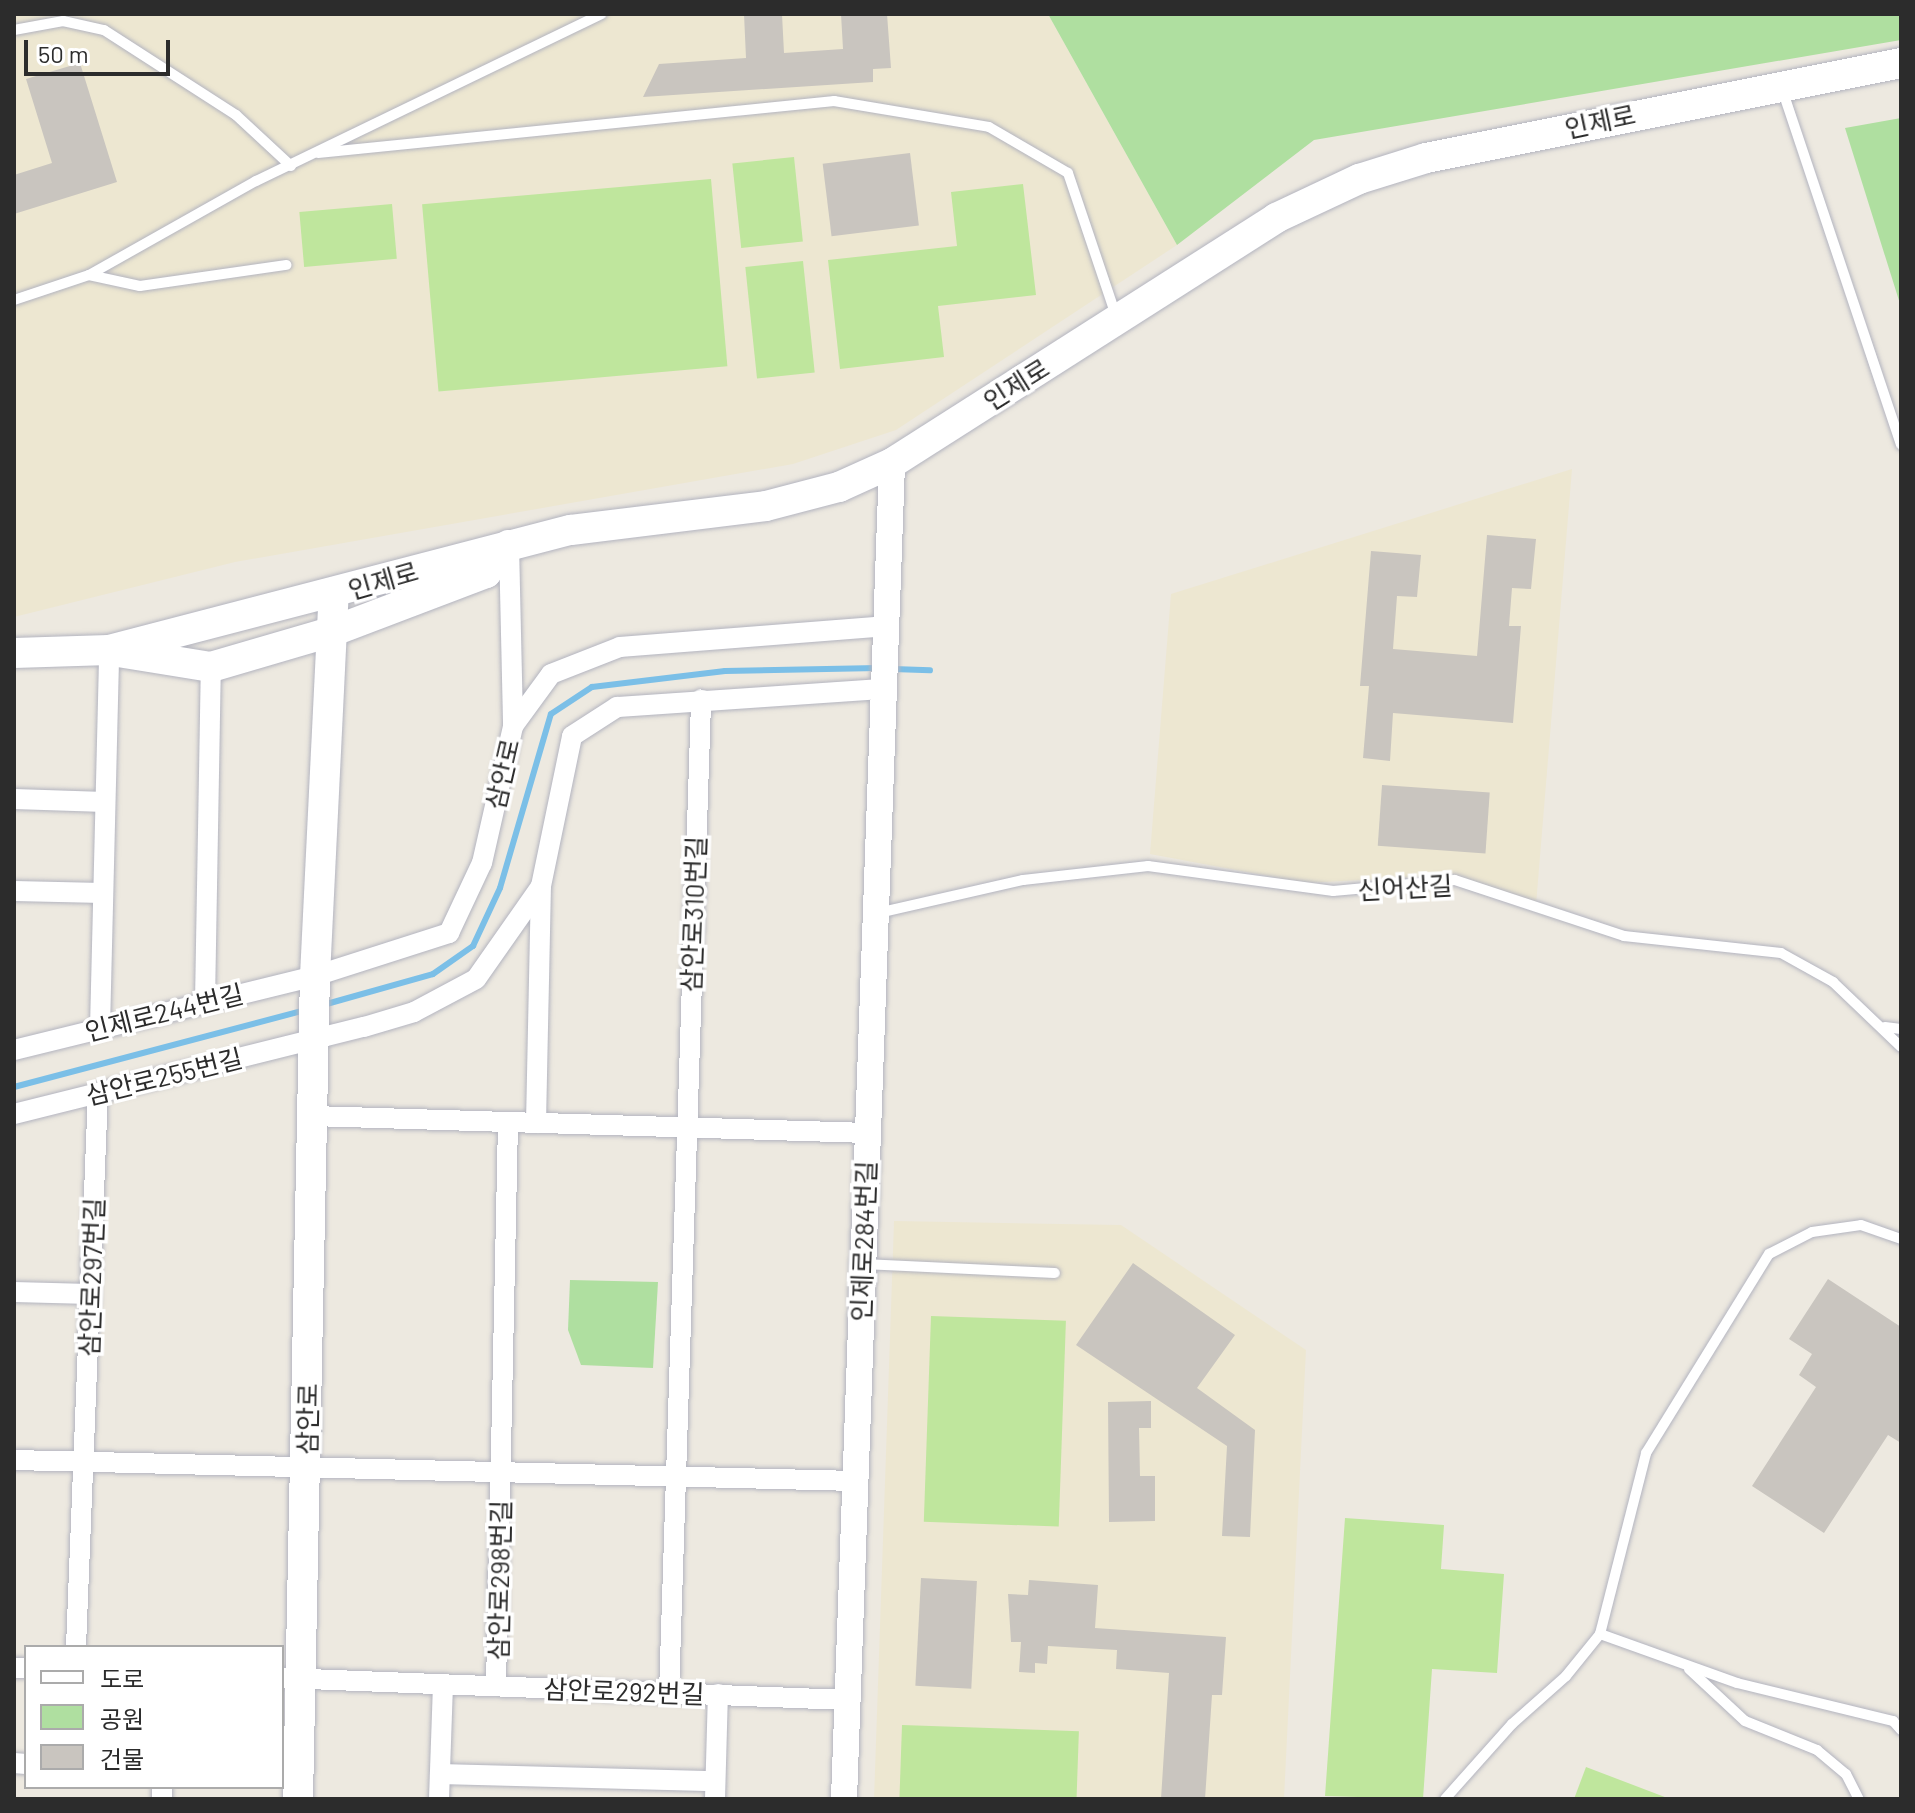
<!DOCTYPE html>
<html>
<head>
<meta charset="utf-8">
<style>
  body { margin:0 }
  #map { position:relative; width:1915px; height:1813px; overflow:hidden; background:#ede9e0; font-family:Barlow,"Noto Sans KR",sans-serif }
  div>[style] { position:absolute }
  .education>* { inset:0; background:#ede7d1 }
  .green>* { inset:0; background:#afdfa0 }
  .pitch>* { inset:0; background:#bfe69d; transform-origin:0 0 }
  .stream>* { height:6px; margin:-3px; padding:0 3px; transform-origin:3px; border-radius:3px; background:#7bbfe7 }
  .building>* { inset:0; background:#c9c5bf; transform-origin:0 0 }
  .roads { filter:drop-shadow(0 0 2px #b3b4bf) drop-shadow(0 0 2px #b3b4bf) }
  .service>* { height:10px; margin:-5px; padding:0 5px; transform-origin:5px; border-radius:5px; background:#fff }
  .minor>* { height:20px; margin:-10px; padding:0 10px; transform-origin:10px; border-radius:10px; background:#fff }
  .tertiary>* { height:26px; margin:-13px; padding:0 13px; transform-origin:13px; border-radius:13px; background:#fff }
  .secondary>* { height:30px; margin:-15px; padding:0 15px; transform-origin:15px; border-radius:15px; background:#fff }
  span { translate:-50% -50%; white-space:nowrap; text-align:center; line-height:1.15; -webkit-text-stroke:7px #fff; paint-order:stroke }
  .street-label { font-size:26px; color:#2c2c2c }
  .frame { position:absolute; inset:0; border:16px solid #2c2c2c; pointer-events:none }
  .legend { position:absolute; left:24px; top:1645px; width:260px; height:144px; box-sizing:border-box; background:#fff; border:2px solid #ababab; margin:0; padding:10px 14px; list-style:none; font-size:24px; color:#2c2c2c }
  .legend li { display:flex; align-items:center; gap:16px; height:40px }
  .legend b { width:40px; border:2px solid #ababab }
  .scale { position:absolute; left:24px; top:40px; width:146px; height:36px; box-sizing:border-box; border:4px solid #2c2c2c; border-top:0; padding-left:10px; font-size:24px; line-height:28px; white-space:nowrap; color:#2c2c2c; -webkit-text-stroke:6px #fff; paint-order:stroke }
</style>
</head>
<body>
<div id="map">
  <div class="education">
    <div style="clip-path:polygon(14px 14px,1048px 14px,1177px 245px,896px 430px,793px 464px,235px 562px,14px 617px)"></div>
    <div style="clip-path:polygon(1572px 469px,1536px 905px,1455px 875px,1305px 883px,1150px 854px,1171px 594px)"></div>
    <div style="clip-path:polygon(894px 1221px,1121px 1225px,1306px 1350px,1284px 1799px,874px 1799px)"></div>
  </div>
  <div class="green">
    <div style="clip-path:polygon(1048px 14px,1901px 14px,1901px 40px,1314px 140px,1177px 245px)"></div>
    <div style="clip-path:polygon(1901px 118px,1901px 307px,1845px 128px)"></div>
    <div style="clip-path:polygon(570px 1280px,658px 1282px,653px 1368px,581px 1365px,568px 1330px)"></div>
  </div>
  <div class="pitch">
    <div style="left:794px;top:157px;width:85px;height:62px;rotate:84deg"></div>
    <div style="left:711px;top:179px;width:188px;height:290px;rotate:85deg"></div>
    <div style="clip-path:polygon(1023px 184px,1036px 295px,938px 306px,944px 357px,840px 369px,828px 260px,957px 246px,951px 192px)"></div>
    <div style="left:392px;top:204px;width:55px;height:93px;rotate:85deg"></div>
    <div style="left:803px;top:261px;width:112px;height:58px;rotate:84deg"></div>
    <div style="left:931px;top:1316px;width:135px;height:206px;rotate:2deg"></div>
    <div style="clip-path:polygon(1345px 1518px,1444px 1525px,1441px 1569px,1504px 1574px,1497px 1673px,1432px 1669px,1423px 1799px,1325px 1796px)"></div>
    <div style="left:902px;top:1725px;width:177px;height:74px;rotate:2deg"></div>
    <div style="clip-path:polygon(1586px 1767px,1670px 1799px,1574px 1799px)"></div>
  </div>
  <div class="stream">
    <div style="left:893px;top:669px;width:37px;rotate:2deg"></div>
    <div style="left:323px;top:1005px;width:114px;rotate:-15.7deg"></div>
    <div style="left:433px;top:974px;width:49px;rotate:-35deg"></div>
    <div style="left:473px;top:946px;width:64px;rotate:-65deg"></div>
    <div style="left:500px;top:888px;width:181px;rotate:-73.7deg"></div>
    <div style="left:551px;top:714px;width:49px;rotate:-33.4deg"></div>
    <div style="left:592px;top:687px;width:134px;rotate:-6.9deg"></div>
    <div style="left:725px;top:671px;width:153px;rotate:-1.1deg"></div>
    <div style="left:14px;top:1087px;width:301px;rotate:-14.8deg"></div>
  </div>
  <div class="building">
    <div style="clip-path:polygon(744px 14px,782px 14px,784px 53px,843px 49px,841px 14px,887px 14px,891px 68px,873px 69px,873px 82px,643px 97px,659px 64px,746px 58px)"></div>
    <div style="clip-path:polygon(80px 63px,117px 182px,14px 214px,14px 175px,52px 163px,26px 79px)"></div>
    <div style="left:910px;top:153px;width:73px;height:88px;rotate:83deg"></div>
    <div style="clip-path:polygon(1487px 535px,1536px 539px,1531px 589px,1512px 588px,1509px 626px,1521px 626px,1513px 723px,1393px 713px,1390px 761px,1363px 758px,1369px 686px,1360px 686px,1371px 551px,1421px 555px,1417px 597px,1397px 596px,1393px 649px,1477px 656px)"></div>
    <div style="left:1382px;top:785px;width:108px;height:61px;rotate:4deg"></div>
    <div style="clip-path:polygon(1133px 1263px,1235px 1335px,1197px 1388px,1255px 1430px,1250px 1537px,1222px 1536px,1227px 1446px,1076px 1345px)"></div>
    <div style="clip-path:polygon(1828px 1279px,1901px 1327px,1901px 1443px,1888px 1435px,1824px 1533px,1752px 1486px,1816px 1387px,1799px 1375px,1812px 1354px,1789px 1339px)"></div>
    <div style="clip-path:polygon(1151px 1401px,1151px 1428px,1139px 1428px,1140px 1476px,1155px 1476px,1155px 1521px,1109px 1522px,1108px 1402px)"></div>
    <div style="left:921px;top:1578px;width:56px;height:108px;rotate:3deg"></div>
    <div style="clip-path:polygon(1029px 1580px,1098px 1585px,1095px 1628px,1226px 1637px,1222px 1695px,1212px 1695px,1205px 1799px,1161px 1799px,1169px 1673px,1116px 1669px,1117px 1650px,1048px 1646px,1047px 1664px,1035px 1663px,1035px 1673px,1019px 1672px,1021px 1642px,1011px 1642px,1008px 1594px,1028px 1595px)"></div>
  </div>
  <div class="roads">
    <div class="service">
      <div style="left:14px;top:30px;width:50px;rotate:-10.4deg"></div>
      <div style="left:63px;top:21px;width:42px;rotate:12.4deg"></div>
      <div style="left:104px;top:30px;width:157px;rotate:32.8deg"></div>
      <div style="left:236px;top:115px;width:75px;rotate:42.8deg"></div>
      <div style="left:1782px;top:89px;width:375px;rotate:71.5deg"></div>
      <div style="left:318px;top:153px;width:519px;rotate:-5.75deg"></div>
      <div style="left:834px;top:101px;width:157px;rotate:9.5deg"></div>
      <div style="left:989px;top:127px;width:91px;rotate:30.2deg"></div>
      <div style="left:1068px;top:173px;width:151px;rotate:71.4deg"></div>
      <div style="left:89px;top:275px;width:52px;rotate:12.2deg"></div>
      <div style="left:140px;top:286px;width:148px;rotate:-8.2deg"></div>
      <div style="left:14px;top:300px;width:79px;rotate:-18.4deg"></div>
      <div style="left:89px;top:275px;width:192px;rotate:-29.4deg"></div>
      <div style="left:256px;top:181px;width:384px;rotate:-25.8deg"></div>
      <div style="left:878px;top:913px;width:149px;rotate:-12.8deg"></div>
      <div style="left:1023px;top:880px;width:126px;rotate:-6.4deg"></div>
      <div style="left:1148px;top:866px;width:187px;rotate:7.7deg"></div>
      <div style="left:1333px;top:891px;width:122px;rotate:-5.2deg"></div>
      <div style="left:1455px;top:880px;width:178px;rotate:18.3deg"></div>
      <div style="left:1624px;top:936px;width:158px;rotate:6.2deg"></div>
      <div style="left:1781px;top:953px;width:60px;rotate:29.1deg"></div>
      <div style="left:1833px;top:982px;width:94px;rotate:43.7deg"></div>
      <div style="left:1885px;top:1027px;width:16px;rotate:7deg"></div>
      <div style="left:863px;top:1264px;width:192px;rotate:2.7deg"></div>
      <div style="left:1600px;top:1634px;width:145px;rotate:19.7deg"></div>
      <div style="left:1737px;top:1683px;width:161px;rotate:13.7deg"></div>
      <div style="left:1893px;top:1721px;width:12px;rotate:48deg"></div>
      <div style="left:1689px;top:1669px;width:76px;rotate:42.9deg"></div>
      <div style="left:1745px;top:1721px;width:78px;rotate:21.9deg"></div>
      <div style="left:1817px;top:1750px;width:38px;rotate:40deg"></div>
      <div style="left:1846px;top:1774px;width:28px;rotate:63deg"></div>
      <div style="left:1445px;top:1799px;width:101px;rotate:-48.2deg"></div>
      <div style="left:1512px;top:1724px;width:72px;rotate:-41.6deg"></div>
      <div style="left:1566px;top:1676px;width:54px;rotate:-51deg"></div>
      <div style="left:1600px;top:1634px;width:187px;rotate:-75.7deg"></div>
      <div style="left:1646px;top:1453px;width:234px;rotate:-58.3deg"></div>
      <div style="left:1769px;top:1254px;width:48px;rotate:-27.1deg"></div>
      <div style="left:1812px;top:1232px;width:49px;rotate:-8.1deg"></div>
      <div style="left:1861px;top:1225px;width:42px;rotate:19.3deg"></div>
    </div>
    <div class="minor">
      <div style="left:509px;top:545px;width:181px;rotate:88.7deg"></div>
      <div style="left:14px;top:799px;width:91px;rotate:1.9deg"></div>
      <div style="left:14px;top:891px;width:89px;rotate:1.3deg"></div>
      <div style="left:205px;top:1002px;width:335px;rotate:-89deg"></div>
      <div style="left:100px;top:1028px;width:378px;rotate:-88.6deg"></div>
      <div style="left:14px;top:1050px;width:310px;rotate:-13.8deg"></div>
      <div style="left:315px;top:976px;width:141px;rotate:-17.8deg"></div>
      <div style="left:449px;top:933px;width:77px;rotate:-64.8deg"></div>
      <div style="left:482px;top:863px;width:140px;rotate:-77.2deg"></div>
      <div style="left:513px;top:726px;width:64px;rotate:-53.8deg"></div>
      <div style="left:551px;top:674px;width:74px;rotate:-21.4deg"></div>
      <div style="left:620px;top:647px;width:265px;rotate:-4.5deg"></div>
      <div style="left:14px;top:1114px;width:361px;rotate:-14deg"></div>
      <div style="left:364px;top:1027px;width:52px;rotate:-16.7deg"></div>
      <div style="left:414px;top:1012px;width:70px;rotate:-28deg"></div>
      <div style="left:476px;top:979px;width:113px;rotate:-55deg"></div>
      <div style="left:541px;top:886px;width:153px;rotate:-78.3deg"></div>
      <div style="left:572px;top:736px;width:54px;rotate:-32.8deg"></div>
      <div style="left:617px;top:707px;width:266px;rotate:-3.9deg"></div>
      <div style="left:312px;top:1116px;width:555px;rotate:1.75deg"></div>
      <div style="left:536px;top:1123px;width:237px;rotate:-88.8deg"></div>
      <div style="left:14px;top:1292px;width:76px;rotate:1.5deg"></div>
      <div style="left:14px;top:1460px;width:841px;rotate:1.43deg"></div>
      <div style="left:76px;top:1647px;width:554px;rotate:-87.73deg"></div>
      <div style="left:14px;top:1668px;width:12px"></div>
      <div style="left:282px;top:1678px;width:566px;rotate:2.23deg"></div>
      <div style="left:496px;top:1686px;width:564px;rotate:-88.78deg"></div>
      <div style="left:669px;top:1693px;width:994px;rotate:-88.15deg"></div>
      <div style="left:14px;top:1763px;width:12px;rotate:5deg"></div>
      <div style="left:440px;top:1774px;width:275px;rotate:1.5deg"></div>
      <div style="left:162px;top:1799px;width:12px;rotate:-90deg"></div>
      <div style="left:439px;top:1799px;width:115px;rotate:-88deg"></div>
      <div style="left:715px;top:1799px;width:105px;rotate:-88.4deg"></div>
    </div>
    <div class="tertiary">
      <div style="left:844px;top:1799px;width:1337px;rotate:-87.94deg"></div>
    </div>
    <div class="secondary">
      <div style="left:118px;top:652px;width:94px;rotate:9.2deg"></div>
      <div style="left:211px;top:667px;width:125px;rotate:-16.3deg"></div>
      <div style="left:331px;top:632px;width:166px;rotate:-20.8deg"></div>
      <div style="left:486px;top:573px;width:36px;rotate:-51deg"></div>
      <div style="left:14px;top:653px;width:95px;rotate:-1.8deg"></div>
      <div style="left:109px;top:650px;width:477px;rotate:-14.6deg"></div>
      <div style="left:571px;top:530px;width:196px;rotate:-7deg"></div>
      <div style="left:766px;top:506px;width:75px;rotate:-14.6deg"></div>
      <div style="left:839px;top:487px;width:58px;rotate:-24.4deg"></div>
      <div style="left:892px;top:463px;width:456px;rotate:-32.5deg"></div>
      <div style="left:1276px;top:218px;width:92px;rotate:-25.2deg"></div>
      <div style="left:1359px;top:179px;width:70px;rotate:-17.4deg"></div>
      <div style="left:1426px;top:158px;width:484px;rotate:-11.3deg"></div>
      <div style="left:298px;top:1799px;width:823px;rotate:-88.82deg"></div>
      <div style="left:315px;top:976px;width:382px;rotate:-87.2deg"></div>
    </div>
  </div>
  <div class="street-label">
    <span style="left:1600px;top:121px;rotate:-12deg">인제로</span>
    <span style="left:1016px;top:384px;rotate:-32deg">인제로</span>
    <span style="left:383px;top:580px;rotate:-16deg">인제로</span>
    <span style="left:502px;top:774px;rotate:-77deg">삼안로</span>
    <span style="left:1405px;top:887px;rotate:-3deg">신어산길</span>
    <span style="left:693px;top:914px;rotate:-88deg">삼안로310번길</span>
    <span style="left:164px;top:1012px;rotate:-14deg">인제로244번길</span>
    <span style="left:164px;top:1076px;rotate:-14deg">삼안로255번길</span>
    <span style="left:863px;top:1241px;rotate:-88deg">인제로284번길</span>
    <span style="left:91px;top:1277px;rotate:-88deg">삼안로297번길</span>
    <span style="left:307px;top:1419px;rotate:-89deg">삼안로</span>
    <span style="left:499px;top:1580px;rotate:-89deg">삼안로298번길</span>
    <span style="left:624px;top:1691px;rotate:2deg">삼안로292번길</span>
  </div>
  <div class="frame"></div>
  <ul class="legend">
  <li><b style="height:10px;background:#fff"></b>도로</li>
  <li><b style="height:22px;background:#afdfa0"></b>공원</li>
  <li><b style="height:22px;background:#c9c5bf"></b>건물</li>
  </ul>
  <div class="scale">50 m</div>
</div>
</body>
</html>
